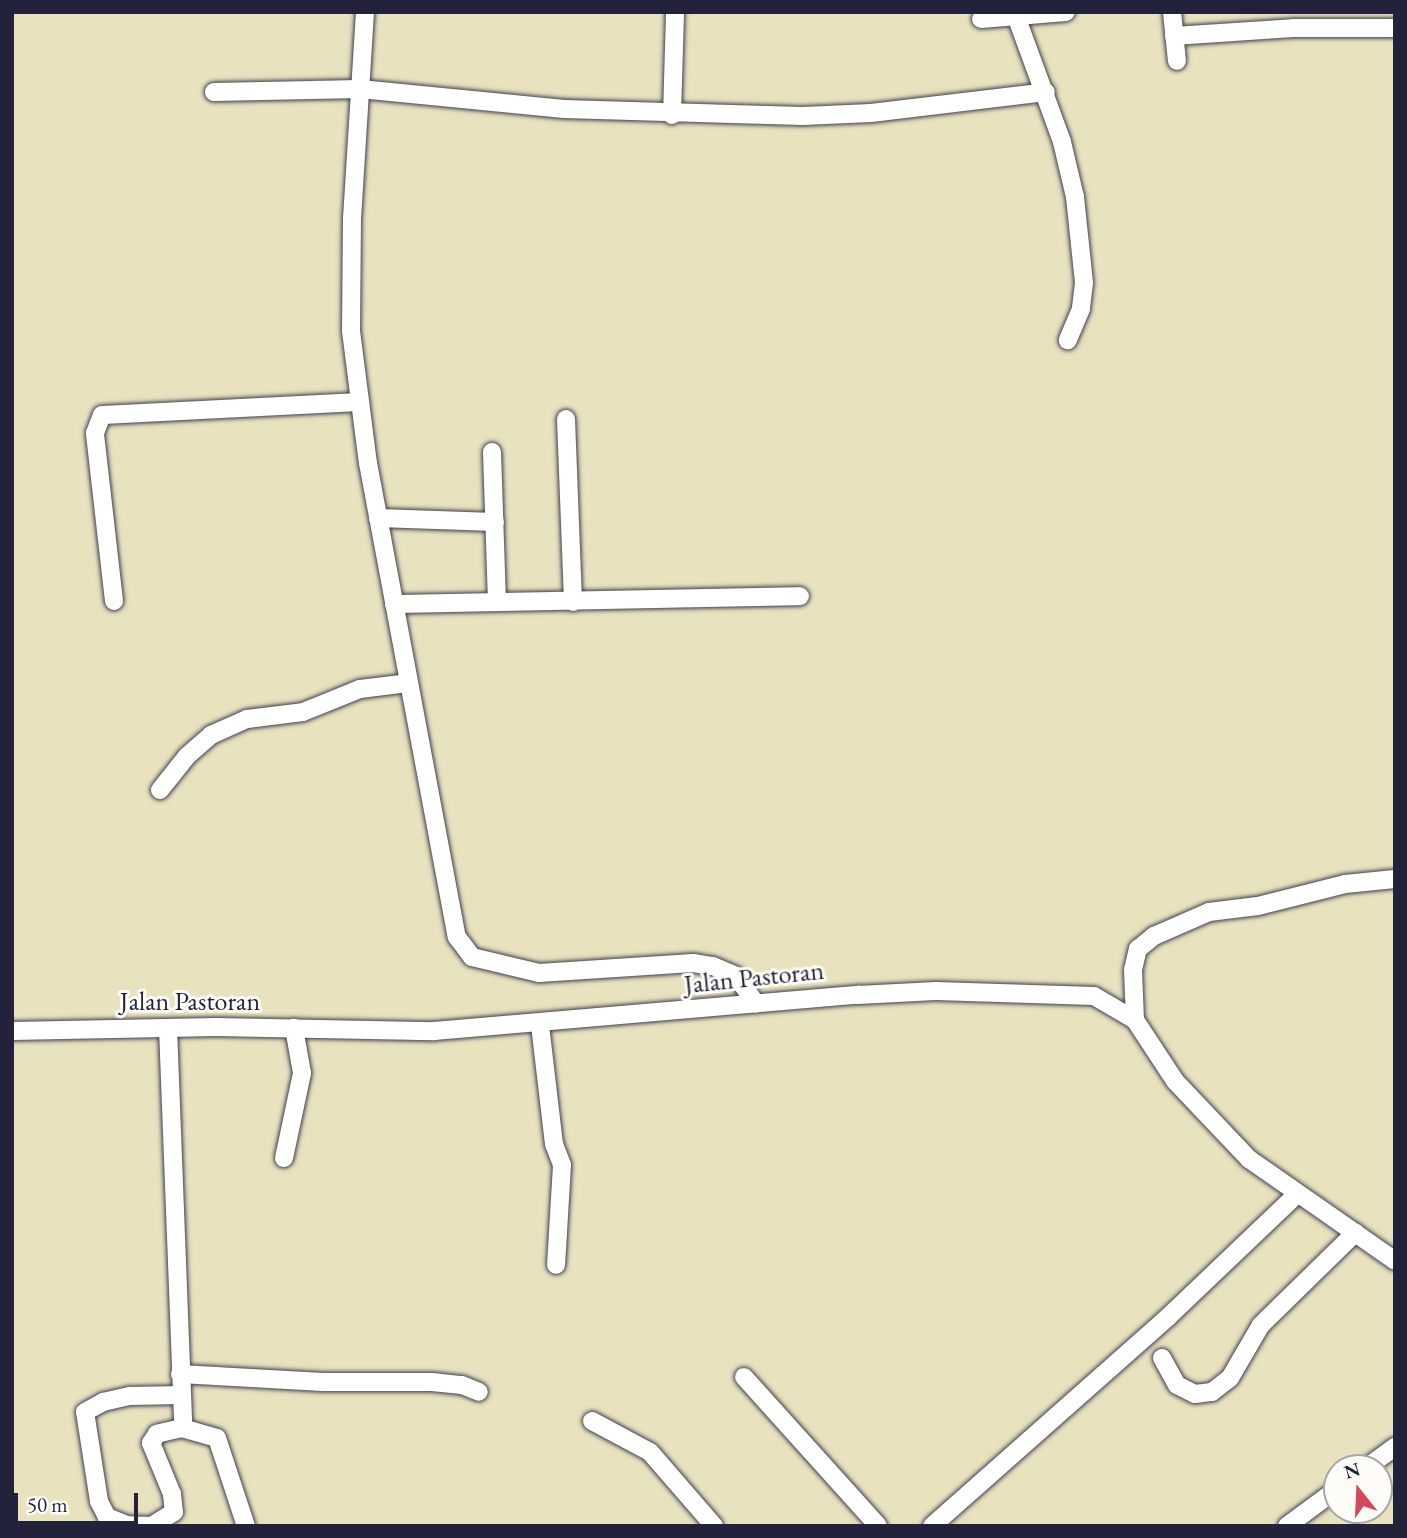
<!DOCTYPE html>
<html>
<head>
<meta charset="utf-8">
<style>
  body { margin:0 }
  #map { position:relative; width:1407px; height:1538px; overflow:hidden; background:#e8e2bf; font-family:"EB Garamond",serif }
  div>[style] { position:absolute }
  .roads { filter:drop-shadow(0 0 2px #403f4f) drop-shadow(0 0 2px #403f4f) }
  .minor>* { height:18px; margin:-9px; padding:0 9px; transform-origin:9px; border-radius:9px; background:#fff }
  span { translate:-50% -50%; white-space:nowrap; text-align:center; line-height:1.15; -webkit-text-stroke:6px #fdfcf7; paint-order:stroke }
  .street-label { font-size:26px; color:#22223b }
  .frame { position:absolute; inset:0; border:14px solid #22223b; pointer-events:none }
  .north { position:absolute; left:1323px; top:1454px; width:70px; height:70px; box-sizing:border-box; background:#fdfcf7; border:2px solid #a5a5ac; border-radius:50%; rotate:342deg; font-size:19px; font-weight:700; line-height:28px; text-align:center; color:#22223b }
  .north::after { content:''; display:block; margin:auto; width:24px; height:32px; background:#d1495b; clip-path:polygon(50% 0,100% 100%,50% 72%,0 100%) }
  .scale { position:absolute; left:14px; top:1493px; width:124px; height:32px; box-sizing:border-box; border:4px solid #22223b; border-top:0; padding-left:9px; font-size:21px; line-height:24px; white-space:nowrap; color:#22223b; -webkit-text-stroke:5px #fdfcf7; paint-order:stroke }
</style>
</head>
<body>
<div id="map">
  <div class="roads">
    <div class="minor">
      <div style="left:365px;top:12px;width:205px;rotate:93.6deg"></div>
      <div style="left:352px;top:217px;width:114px;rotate:90.5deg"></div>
      <div style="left:351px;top:331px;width:133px;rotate:82.7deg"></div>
      <div style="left:368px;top:463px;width:482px;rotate:79.4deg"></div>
      <div style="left:457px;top:937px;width:25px;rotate:53deg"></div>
      <div style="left:472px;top:957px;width:69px;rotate:13.4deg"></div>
      <div style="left:539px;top:973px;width:154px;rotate:-3.7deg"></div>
      <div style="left:693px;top:963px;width:20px;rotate:9deg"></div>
      <div style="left:713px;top:966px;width:25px;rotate:23deg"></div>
      <div style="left:736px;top:976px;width:34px;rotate:54deg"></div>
      <div style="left:1172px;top:12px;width:49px;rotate:84.2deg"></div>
      <div style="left:1016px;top:16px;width:134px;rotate:69.9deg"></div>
      <div style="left:1062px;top:142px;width:57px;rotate:76.7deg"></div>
      <div style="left:1075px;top:197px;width:86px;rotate:84deg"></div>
      <div style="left:1084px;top:283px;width:26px;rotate:97deg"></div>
      <div style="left:1081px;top:309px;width:34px;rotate:113deg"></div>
      <div style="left:981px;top:19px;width:85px;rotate:-4.7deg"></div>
      <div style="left:1174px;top:36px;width:119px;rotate:-3.8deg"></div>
      <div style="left:1293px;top:28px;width:102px"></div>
      <div style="left:214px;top:92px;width:146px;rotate:-1.2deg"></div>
      <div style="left:360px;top:89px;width:205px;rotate:5.6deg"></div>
      <div style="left:564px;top:109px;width:239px;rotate:1.7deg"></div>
      <div style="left:803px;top:116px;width:68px;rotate:-2.5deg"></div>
      <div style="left:871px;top:113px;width:176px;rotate:-6.8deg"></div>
      <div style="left:672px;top:115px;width:103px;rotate:-88.3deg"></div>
      <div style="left:566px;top:419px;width:183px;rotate:87.8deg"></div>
      <div style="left:492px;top:452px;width:149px;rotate:88.1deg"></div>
      <div style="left:378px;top:518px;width:117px;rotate:2deg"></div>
      <div style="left:114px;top:601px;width:169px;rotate:-96.5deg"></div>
      <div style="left:95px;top:433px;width:19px;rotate:-69deg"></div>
      <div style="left:102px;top:415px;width:258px;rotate:-2.9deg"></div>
      <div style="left:394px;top:604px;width:406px;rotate:-1.1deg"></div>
      <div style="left:160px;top:790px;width:43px;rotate:-51.5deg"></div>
      <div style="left:187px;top:756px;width:32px;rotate:-41deg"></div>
      <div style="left:211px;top:735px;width:39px;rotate:-24deg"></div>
      <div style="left:247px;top:719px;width:56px;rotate:-7.1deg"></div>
      <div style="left:303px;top:712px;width:61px;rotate:-22deg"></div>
      <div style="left:360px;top:689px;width:48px;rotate:-7.1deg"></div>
      <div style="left:1135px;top:1020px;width:50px;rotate:-92.3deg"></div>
      <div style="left:1133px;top:970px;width:22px;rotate:-77deg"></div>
      <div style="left:1138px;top:949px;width:21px;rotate:-39deg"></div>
      <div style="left:1154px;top:936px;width:60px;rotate:-23.6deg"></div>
      <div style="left:1209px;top:912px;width:49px;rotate:-7deg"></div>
      <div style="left:1258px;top:906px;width:90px;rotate:-14.2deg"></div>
      <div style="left:1345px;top:884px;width:50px;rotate:-5.7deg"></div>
      <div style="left:540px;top:1025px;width:120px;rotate:83.3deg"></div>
      <div style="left:554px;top:1144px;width:22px;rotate:69deg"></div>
      <div style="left:562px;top:1165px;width:100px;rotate:93.4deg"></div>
      <div style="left:168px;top:1028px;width:393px;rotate:87.8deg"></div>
      <div style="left:183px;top:1421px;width:7px;rotate:98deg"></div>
      <div style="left:182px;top:1428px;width:26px;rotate:167deg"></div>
      <div style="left:157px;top:1434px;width:11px;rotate:124deg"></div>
      <div style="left:151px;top:1443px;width:55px;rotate:67.6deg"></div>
      <div style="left:172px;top:1494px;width:18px;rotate:84deg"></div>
      <div style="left:174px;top:1512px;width:26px;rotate:148deg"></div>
      <div style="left:152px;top:1526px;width:25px;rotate:-178deg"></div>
      <div style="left:127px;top:1525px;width:22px;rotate:-158deg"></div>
      <div style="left:107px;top:1517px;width:18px;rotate:-117deg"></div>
      <div style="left:99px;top:1501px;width:90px;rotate:-98.9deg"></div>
      <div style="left:85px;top:1412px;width:21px;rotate:-29deg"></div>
      <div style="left:103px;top:1402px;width:28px;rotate:-13deg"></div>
      <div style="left:130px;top:1396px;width:52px;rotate:-1.1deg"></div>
      <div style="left:12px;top:1031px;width:204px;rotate:-1.1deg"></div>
      <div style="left:216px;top:1027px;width:218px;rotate:1.1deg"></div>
      <div style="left:434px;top:1031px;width:426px;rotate:-4.9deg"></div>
      <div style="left:858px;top:995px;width:78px;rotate:-2.9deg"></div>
      <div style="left:936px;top:991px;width:158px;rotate:1.8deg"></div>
      <div style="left:1094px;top:996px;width:48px;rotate:30.3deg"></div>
      <div style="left:1135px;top:1020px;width:73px;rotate:56.7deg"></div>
      <div style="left:1175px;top:1081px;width:108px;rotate:46.5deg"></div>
      <div style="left:1249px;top:1159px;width:178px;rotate:34.9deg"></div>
      <div style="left:284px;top:1158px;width:87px;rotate:-78deg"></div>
      <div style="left:302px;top:1073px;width:46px;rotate:-100.1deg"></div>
      <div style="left:1162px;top:1358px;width:31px;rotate:61deg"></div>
      <div style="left:1177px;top:1385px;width:20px;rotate:27deg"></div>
      <div style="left:1195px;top:1394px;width:17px;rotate:-7deg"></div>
      <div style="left:1212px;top:1392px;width:23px;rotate:-38deg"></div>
      <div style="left:1230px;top:1378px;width:61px;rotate:-59.7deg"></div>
      <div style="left:1261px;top:1325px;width:132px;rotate:-44.4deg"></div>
      <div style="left:180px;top:1374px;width:143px;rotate:3.2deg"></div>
      <div style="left:323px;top:1382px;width:109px"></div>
      <div style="left:432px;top:1382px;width:30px;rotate:6deg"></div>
      <div style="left:462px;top:1385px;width:18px;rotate:22deg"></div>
      <div style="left:744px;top:1377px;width:200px;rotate:48deg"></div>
      <div style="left:592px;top:1421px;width:66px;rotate:28.1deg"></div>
      <div style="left:650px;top:1452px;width:98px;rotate:49.1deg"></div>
      <div style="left:182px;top:1428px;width:36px;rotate:16deg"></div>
      <div style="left:217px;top:1438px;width:93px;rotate:71.8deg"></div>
      <div style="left:1366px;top:1468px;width:36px;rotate:-36deg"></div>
      <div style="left:932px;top:1526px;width:315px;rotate:-41.5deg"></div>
      <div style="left:1168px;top:1317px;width:178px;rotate:-43.6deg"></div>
      <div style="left:1287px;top:1526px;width:62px;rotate:-36.5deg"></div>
    </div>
  </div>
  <div class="street-label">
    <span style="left:754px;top:978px;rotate:-6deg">Jalan Pastoran</span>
    <span style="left:190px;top:1002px">Jalan Pastoran</span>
  </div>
  <div class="frame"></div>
  <div class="north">N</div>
  <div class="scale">50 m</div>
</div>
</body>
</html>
